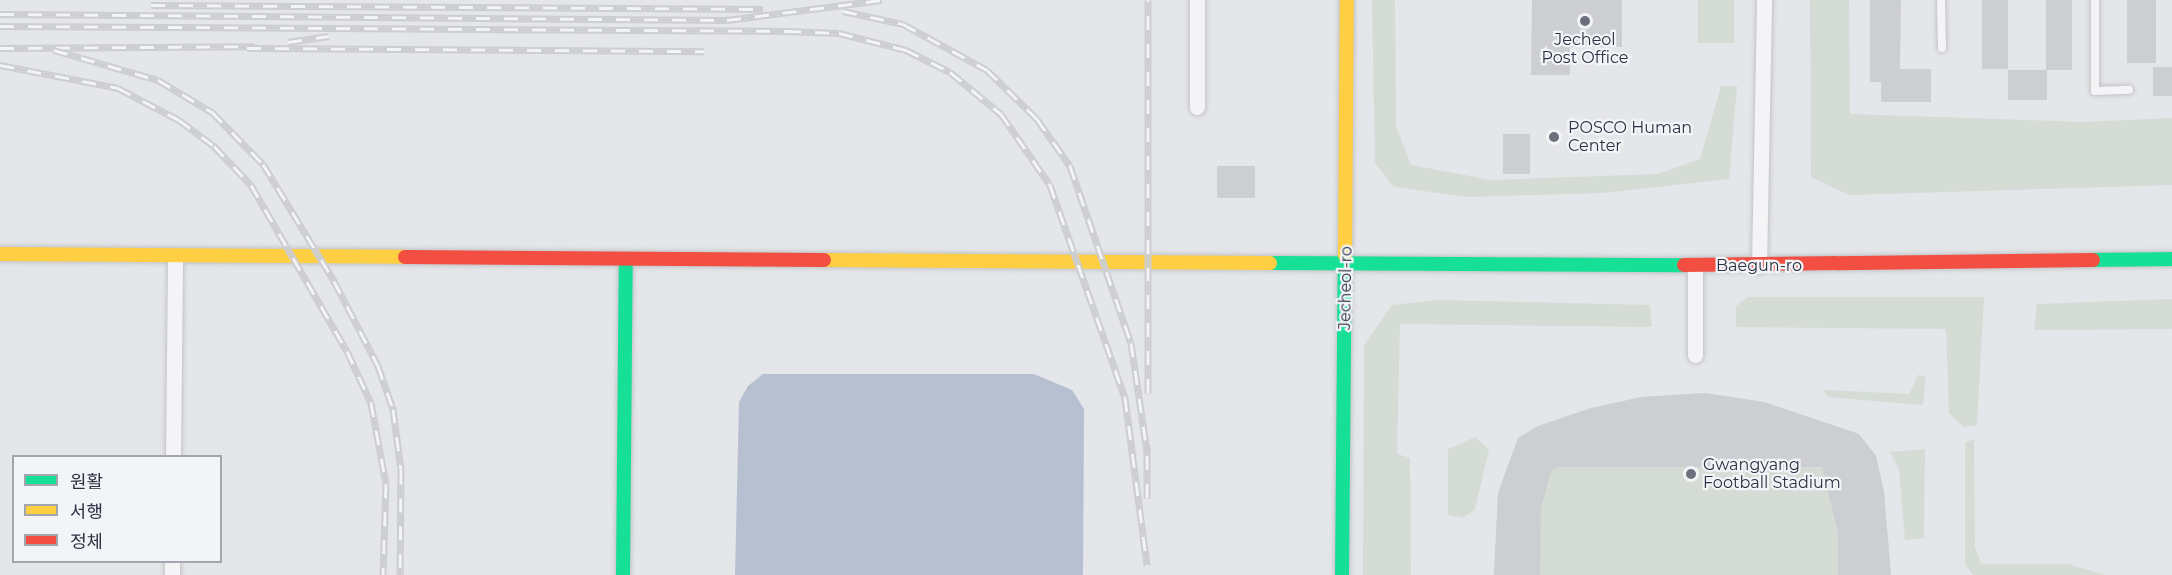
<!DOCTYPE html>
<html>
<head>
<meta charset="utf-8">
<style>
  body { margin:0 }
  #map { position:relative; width:2172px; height:575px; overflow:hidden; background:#e4e6e9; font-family:Montserrat,"Noto Sans KR",sans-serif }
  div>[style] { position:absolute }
  .green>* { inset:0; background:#d4dcd5; transform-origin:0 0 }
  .water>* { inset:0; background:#b6c0d1 }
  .building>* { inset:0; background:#cdced1; transform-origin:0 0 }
  .roads { filter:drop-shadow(0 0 2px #c3c4c7) drop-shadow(0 0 2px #c3c4c7) }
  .lane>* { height:8px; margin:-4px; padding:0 4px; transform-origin:4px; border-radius:4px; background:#f4f4f6 }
  .street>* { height:15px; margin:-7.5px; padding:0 7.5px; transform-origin:7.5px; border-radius:7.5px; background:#f4f4f6 }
  .fast>* { height:14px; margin:-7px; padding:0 7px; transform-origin:7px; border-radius:7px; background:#16e098 }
  .slow>* { height:14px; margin:-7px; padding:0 7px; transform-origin:7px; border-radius:7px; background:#ffcf43 }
  .jam>* { height:14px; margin:-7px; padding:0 7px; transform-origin:7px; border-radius:7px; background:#f24e42 }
  .rail>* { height:7px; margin-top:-3.5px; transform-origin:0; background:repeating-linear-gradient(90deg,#f3f4f8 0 14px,#cdced1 0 28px); box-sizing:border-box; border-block:2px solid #cdced1 }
  .dots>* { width:16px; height:16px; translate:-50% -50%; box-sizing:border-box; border:3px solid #f3f4f8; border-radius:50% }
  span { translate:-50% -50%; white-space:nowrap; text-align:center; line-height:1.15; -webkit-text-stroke:4.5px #f3f4f8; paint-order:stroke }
  .poi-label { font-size:16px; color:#2d3141 }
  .left { translate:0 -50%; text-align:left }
  .street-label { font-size:16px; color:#2d3141 }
  .legend { position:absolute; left:12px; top:455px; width:210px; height:108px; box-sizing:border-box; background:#f3f4f8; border:2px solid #a4a6af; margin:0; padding:8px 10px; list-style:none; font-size:18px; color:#2d3141 }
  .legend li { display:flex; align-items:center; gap:12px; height:30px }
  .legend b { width:30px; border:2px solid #a4a6af }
</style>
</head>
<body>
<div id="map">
  <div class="green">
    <div style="clip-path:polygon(1372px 0,1395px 0,1396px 126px,1411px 165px,1491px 180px,1658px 174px,1700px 159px,1721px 86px,1737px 86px,1729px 179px,1603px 193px,1468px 197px,1394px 187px,1375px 163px)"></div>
    <div style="left:1698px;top:0;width:36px;height:43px"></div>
    <div style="clip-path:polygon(1810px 0,1849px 0,1850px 114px,2084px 122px,2172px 118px,2172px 185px,1849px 195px,1811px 177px)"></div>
    <div style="clip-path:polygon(1748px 297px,1984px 297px,1977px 425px,1964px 427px,1949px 413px,1946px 329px,1736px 327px,1736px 306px)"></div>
    <div style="clip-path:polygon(2172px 299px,2172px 329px,2034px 330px,2037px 304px)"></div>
    <div style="clip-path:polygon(1438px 300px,1650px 305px,1652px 327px,1400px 324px,1397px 454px,1410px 458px,1411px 575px,1363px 575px,1364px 345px,1392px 305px)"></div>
    <div style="clip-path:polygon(1918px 375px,1926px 376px,1923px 405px,1828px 397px,1824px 390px,1909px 394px)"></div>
    <div style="clip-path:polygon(1705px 393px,1764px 402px,1859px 434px,1876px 456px,1884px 492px,1891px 575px,1494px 575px,1498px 493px,1518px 438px,1538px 426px,1591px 408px,1642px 397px)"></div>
    <div style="clip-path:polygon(1475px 437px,1489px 450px,1475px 509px,1463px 518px,1448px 515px,1448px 449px)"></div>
    <div style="clip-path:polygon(1974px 439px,1975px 547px,1981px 564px,2068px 564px,2105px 575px,1973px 575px,1965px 564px,1965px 443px)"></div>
    <div style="clip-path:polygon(1925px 449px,1924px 538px,1905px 540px,1899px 469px,1890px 452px)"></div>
  </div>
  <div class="water">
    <div style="clip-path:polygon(763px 374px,1034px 374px,1072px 390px,1084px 409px,1083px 575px,735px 575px,739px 402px,748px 386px)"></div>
  </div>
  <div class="building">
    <div style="clip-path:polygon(1532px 0,1622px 0,1622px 47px,1570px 47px,1570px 75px,1531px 75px)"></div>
    <div style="clip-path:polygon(1870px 0,1901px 0,1900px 69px,1931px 69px,1931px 102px,1881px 102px,1881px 82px,1870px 82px)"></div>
    <div style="left:1982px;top:0;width:26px;height:69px"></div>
    <div style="left:2046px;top:0;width:26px;height:70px"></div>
    <div style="left:2127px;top:0;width:29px;height:63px"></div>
    <div style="left:2153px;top:67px;width:19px;height:29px"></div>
    <div style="left:2008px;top:70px;width:39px;height:30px"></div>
    <div style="left:1503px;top:134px;width:27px;height:40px"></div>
    <div style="left:1217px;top:166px;width:38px;height:32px"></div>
    <div style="clip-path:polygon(1705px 393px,1764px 402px,1859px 434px,1876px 456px,1884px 492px,1891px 575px,1838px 575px,1838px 533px,1822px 467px,1558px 467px,1551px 471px,1541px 508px,1540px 575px,1494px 575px,1498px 493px,1518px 438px,1538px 426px,1591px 408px,1642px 397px)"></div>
  </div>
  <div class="roads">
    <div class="lane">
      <div style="left:1941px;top:0;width:48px;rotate:88.8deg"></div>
      <div style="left:2095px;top:0;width:91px;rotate:90deg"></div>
      <div style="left:2095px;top:91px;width:34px;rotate:-2deg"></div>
    </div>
    <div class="street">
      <div style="left:1197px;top:107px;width:107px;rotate:-90deg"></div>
      <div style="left:1695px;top:266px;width:89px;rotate:90deg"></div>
      <div style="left:1759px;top:266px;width:266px;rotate:-88.9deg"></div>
      <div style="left:173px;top:456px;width:201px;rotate:-89.4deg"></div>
      <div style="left:172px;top:575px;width:13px;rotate:-90deg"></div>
    </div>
    <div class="fast">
      <div style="left:2093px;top:260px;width:79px;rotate:-0.7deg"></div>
      <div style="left:1270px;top:263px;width:414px;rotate:0.3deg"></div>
      <div style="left:623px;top:575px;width:316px;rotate:-89.5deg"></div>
      <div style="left:1342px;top:575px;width:320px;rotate:-89.5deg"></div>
    </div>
    <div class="slow">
      <div style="left:0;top:254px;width:405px;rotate:0.4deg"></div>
      <div style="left:1345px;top:255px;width:255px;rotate:-89.6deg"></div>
      <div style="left:824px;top:260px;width:446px;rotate:0.4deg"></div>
    </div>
    <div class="jam">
      <div style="left:405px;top:257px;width:419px;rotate:0.4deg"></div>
      <div style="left:1684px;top:265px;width:409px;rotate:-0.7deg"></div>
    </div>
  </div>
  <div class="rail">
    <div style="left:151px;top:5px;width:612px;rotate:0.37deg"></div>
    <div style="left:843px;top:11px;width:61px;rotate:12.2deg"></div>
    <div style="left:903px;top:24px;width:96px;rotate:28.7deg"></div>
    <div style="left:987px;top:70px;width:70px;rotate:44.4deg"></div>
    <div style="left:1037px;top:119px;width:57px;rotate:54.9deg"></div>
    <div style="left:1070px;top:166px;width:187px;rotate:71deg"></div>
    <div style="left:1131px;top:343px;width:110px;rotate:81.6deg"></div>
    <div style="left:0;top:14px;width:727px;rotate:0.47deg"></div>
    <div style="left:727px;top:20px;width:156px;rotate:-7.4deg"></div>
    <div style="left:0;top:26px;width:787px;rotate:0.36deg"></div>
    <div style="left:787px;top:31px;width:52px;rotate:2.2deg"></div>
    <div style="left:839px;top:33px;width:69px;rotate:14.2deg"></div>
    <div style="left:906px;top:50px;width:49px;rotate:26.6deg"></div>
    <div style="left:950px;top:72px;width:66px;rotate:39.5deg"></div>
    <div style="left:1001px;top:114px;width:86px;rotate:55.4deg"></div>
    <div style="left:1050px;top:185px;width:226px;rotate:70.6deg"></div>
    <div style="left:1125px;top:398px;width:169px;rotate:82.5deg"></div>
    <div style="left:288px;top:42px;width:41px;rotate:-8.3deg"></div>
    <div style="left:0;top:48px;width:255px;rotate:-0.4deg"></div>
    <div style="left:247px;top:48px;width:457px;rotate:0.4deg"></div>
    <div style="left:54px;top:50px;width:108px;rotate:16.1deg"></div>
    <div style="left:158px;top:80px;width:63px;rotate:30.7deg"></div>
    <div style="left:212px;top:112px;width:73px;rotate:45.6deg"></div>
    <div style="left:263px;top:164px;width:137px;rotate:58.7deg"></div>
    <div style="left:334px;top:281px;width:96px;rotate:62.6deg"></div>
    <div style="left:378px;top:366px;width:46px;rotate:70.8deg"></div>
    <div style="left:393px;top:409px;width:62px;rotate:82.5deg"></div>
    <div style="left:401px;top:470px;width:105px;rotate:90.5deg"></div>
    <div style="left:0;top:65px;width:120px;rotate:11deg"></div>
    <div style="left:118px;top:88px;width:69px;rotate:27.7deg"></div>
    <div style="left:179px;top:120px;width:44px;rotate:36.6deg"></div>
    <div style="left:214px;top:146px;width:54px;rotate:46.5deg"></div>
    <div style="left:251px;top:185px;width:192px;rotate:60deg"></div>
    <div style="left:347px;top:351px;width:57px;rotate:65.2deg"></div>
    <div style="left:371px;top:403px;width:82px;rotate:79.5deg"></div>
    <div style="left:386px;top:484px;width:91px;rotate:91.9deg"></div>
    <div style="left:1148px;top:393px;width:393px;rotate:-90deg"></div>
    <div style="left:1147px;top:498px;width:54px;rotate:-90deg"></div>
  </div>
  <div class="dots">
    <div style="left:1585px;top:21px;background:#6d707c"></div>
    <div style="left:1554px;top:137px;background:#6d707c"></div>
    <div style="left:1691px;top:474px;background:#6d707c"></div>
  </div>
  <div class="poi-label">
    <span style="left:1585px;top:49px">Jecheol<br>Post Office</span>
    <span class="left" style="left:1568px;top:137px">POSCO Human<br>Center</span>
    <span class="left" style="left:1703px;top:474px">Gwangyang<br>Football Stadium</span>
  </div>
  <div class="street-label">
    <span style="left:1759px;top:266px">Baegun-ro</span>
    <span style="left:1346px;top:288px;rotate:-89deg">Jecheol-ro</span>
  </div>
  <ul class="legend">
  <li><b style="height:8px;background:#16e098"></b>원활</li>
  <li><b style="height:8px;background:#ffcf43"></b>서행</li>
  <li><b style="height:8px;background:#f24e42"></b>정체</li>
  </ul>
</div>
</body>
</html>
